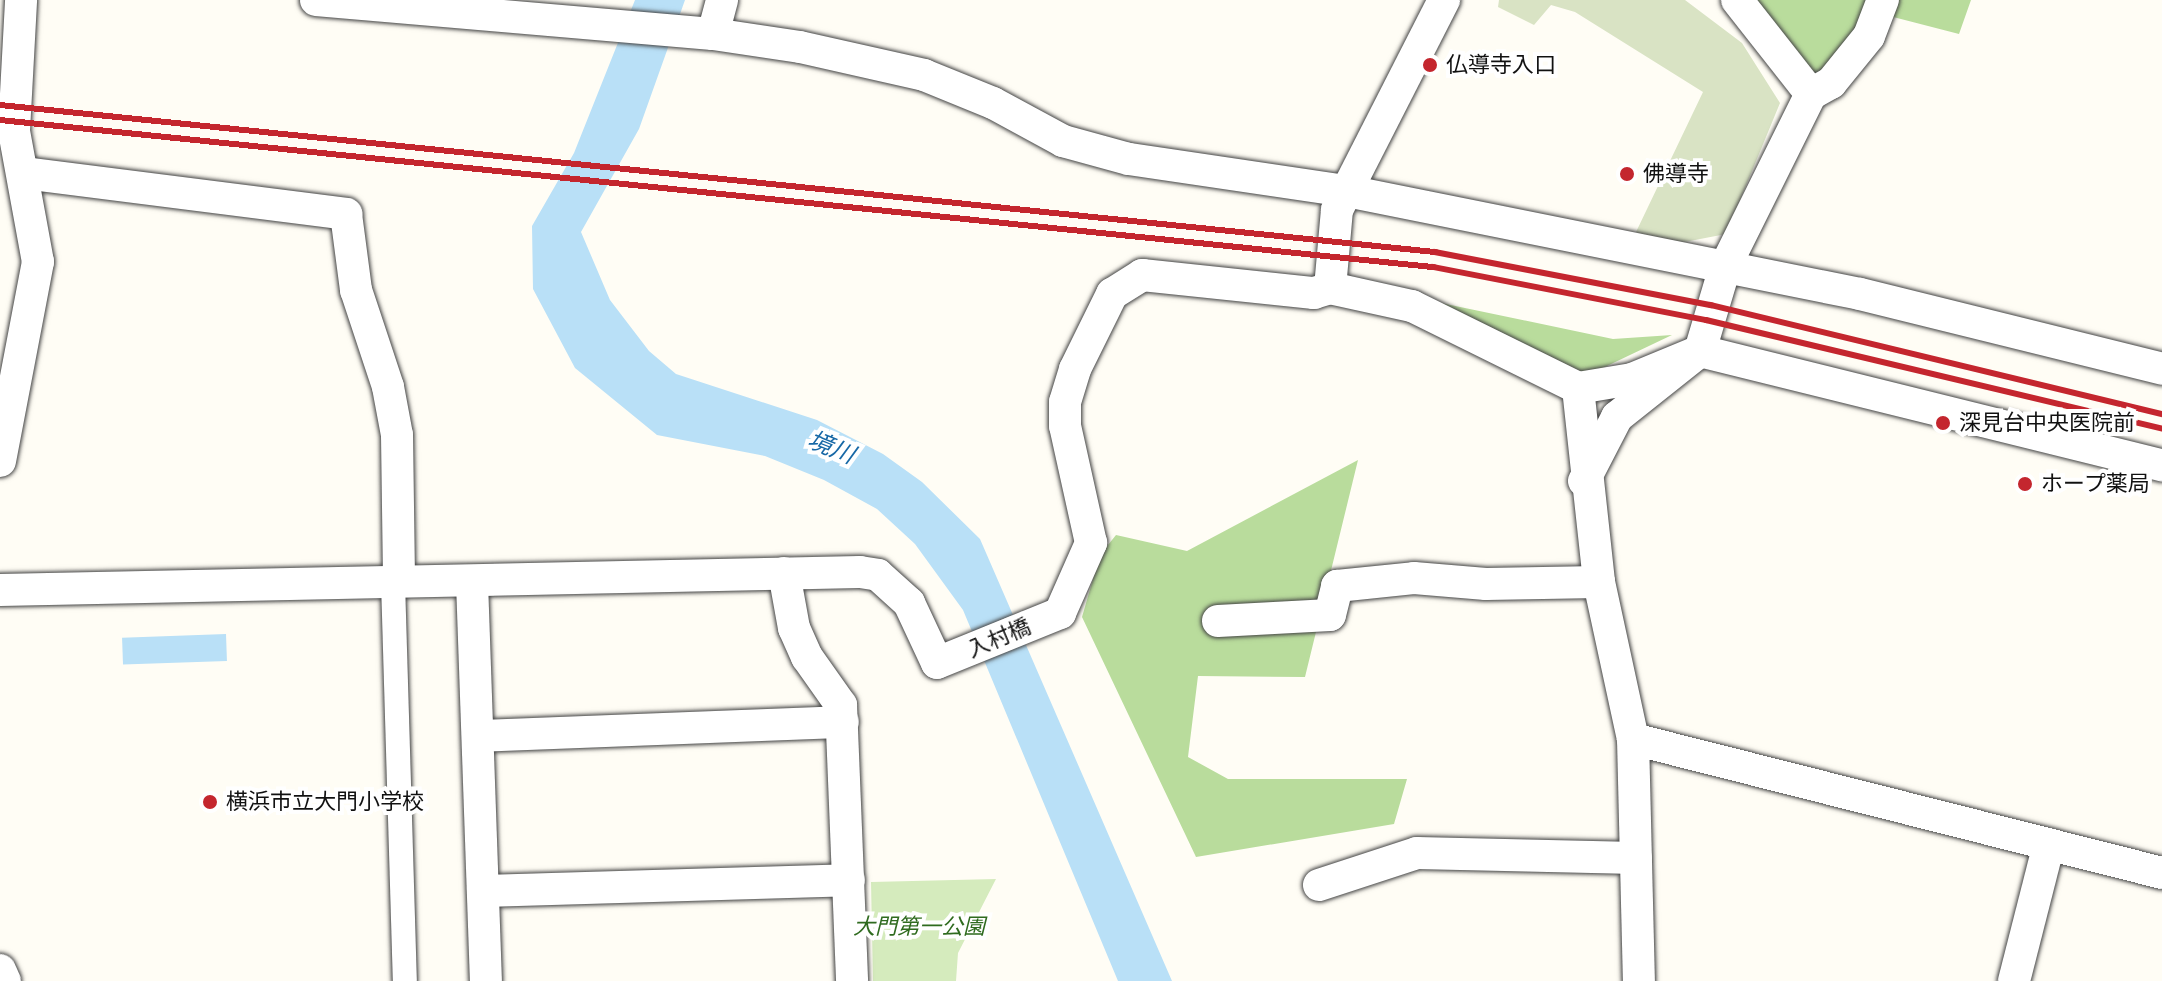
<!DOCTYPE html>
<html>
<head>
<meta charset="utf-8">
<style>
  body { margin:0 }
  #map { position:relative; width:2162px; height:981px; overflow:hidden; background:#fffdf5; font-family:Bitter,"Noto Sans JP",serif }
  div>[style] { position:absolute }
  .green>* { inset:0; background:#d5ebbd }
  .forest>* { inset:0; background:#b9dc9c }
  .cemetery>* { inset:0; background:#d9e3c4 }
  .water>* { inset:0; background:#b9e0f7; transform-origin:0 0 }
  .roads { filter:drop-shadow(0 0 2px #444) drop-shadow(0 0 2px #444) }
  .pedestrian>* { height:24px; margin:-12px; padding:0 12px; transform-origin:12px; border-radius:12px; background:#fff }
  .minor>* { height:32px; margin:-16px; padding:0 16px; transform-origin:16px; border-radius:16px; background:#fff }
  .rail>* { height:6px; margin:-3px; padding:0 3px; transform-origin:3px; border-radius:3px; background:#c4262e }
  .dots>* { width:22px; height:22px; translate:-50% -50%; box-sizing:border-box; border:4px solid #fff; border-radius:50% }
  span { translate:-50% -50%; white-space:nowrap; text-align:center; line-height:1.15; -webkit-text-stroke:8px #fff; paint-order:stroke }
  .poi-label { font-size:22px; color:#111 }
  .left { translate:0 -50%; text-align:left }
  .street-label { font-size:22px; color:#111 }
  .park-label { font-size:22px; color:#2f6b1f; font-style:italic }
  .water-label { font-size:24px; color:#1768a6; font-style:italic }
</style>
</head>
<body>
<div id="map">
  <div class="green">
    <div style="clip-path:polygon(996px 879px,958px 953px,956px 981px,873px 981px,871px 882px)"></div>
  </div>
  <div class="forest">
    <div style="clip-path:polygon(1747px 0,1971px 0,1959px 34px,1870px 11px,1840px 54px,1812px 79px)"></div>
    <div style="clip-path:polygon(1441px 303px,1613px 339px,1672px 335px,1588px 375px)"></div>
    <div style="clip-path:polygon(1358px 460px,1305px 677px,1198px 676px,1188px 757px,1228px 779px,1407px 779px,1394px 824px,1196px 857px,1082px 617px,1100px 555px,1116px 535px,1187px 551px)"></div>
  </div>
  <div class="cemetery">
    <div style="clip-path:polygon(1499px 0,1685px 0,1742px 43px,1780px 103px,1726px 234px,1669px 245px,1636px 232px,1703px 92px,1575px 12px,1551px 5px,1534px 25px,1498px 7px)"></div>
  </div>
  <div class="water">
    <div style="clip-path:polygon(635px 0,685px 0,639px 129px,581px 232px,610px 300px,649px 351px,676px 374px,817px 420px,883px 454px,922px 482px,980px 539px,1172px 981px,1118px 981px,963px 610px,915px 544px,877px 509px,824px 480px,765px 456px,657px 435px,575px 368px,533px 289px,532px 226px,574px 153px)"></div>
    <div style="left:226px;top:634px;width:27px;height:104px;rotate:88deg"></div>
  </div>
  <div class="roads">
    <div class="pedestrian">
      <div style="left:393px;top:582px;width:399px;rotate:88.3deg"></div>
    </div>
    <div class="minor">
      <div style="left:316px;top:0;width:398px;rotate:4.9deg"></div>
      <div style="left:713px;top:34px;width:88px;rotate:8.5deg"></div>
      <div style="left:800px;top:47px;width:127px;rotate:12.7deg"></div>
      <div style="left:924px;top:75px;width:74px;rotate:22.1deg"></div>
      <div style="left:993px;top:103px;width:80px;rotate:28.5deg"></div>
      <div style="left:1063px;top:141px;width:68px;rotate:15.3deg"></div>
      <div style="left:1129px;top:159px;width:220px;rotate:8.4deg"></div>
      <div style="left:1347px;top:191px;width:523px;rotate:11.35deg"></div>
      <div style="left:1860px;top:294px;width:311px;rotate:13.9deg"></div>
      <div style="left:1737px;top:0;width:120px;rotate:51.8deg"></div>
      <div style="left:713px;top:34px;width:35px;rotate:-75deg"></div>
      <div style="left:23px;top:173px;width:326px;rotate:7.2deg"></div>
      <div style="left:346px;top:214px;width:77px;rotate:82.5deg"></div>
      <div style="left:356px;top:290px;width:102px;rotate:71.7deg"></div>
      <div style="left:388px;top:387px;width:49px;rotate:79.4deg"></div>
      <div style="left:397px;top:435px;width:147px;rotate:89.2deg"></div>
      <div style="left:1330px;top:288px;width:78px;rotate:-84.9deg"></div>
      <div style="left:1337px;top:210px;width:236px;rotate:-63deg"></div>
      <div style="left:1578px;top:388px;width:195px;rotate:83.8deg"></div>
      <div style="left:1599px;top:582px;width:161px;rotate:77.8deg"></div>
      <div style="left:1633px;top:739px;width:242px;rotate:88.6deg"></div>
      <div style="left:0;top:461px;width:203px;rotate:-79.2deg"></div>
      <div style="left:38px;top:262px;width:133px;rotate:-100.4deg"></div>
      <div style="left:14px;top:131px;width:131px;rotate:-86.9deg"></div>
      <div style="left:1584px;top:481px;width:72px;rotate:-62.7deg"></div>
      <div style="left:1617px;top:417px;width:106px;rotate:-38.5deg"></div>
      <div style="left:1700px;top:351px;width:88px;rotate:-73.4deg"></div>
      <div style="left:1725px;top:267px;width:193px;rotate:-63.6deg"></div>
      <div style="left:1811px;top:94px;width:23px;rotate:-29deg"></div>
      <div style="left:1831px;top:83px;width:60px;rotate:-51deg"></div>
      <div style="left:1869px;top:36px;width:39px;rotate:-69deg"></div>
      <div style="left:784px;top:573px;width:56px;rotate:79.7deg"></div>
      <div style="left:794px;top:628px;width:32px;rotate:66deg"></div>
      <div style="left:807px;top:657px;width:59px;rotate:54.7deg"></div>
      <div style="left:841px;top:705px;width:276px;rotate:87.7deg"></div>
      <div style="left:472px;top:582px;width:399px;rotate:88deg"></div>
      <div style="left:0;top:590px;width:860px;rotate:-1.2deg"></div>
      <div style="left:860px;top:572px;width:18px;rotate:9deg"></div>
      <div style="left:878px;top:575px;width:42px;rotate:42.1deg"></div>
      <div style="left:909px;top:603px;width:66px;rotate:65deg"></div>
      <div style="left:937px;top:663px;width:133px;rotate:-22.1deg"></div>
      <div style="left:1060px;top:613px;width:77px;rotate:-66.1deg"></div>
      <div style="left:1091px;top:543px;width:120px;rotate:-102.5deg"></div>
      <div style="left:1065px;top:426px;width:24px;rotate:-90deg"></div>
      <div style="left:1065px;top:402px;width:34px;rotate:-73deg"></div>
      <div style="left:1075px;top:369px;width:84px;rotate:-63.7deg"></div>
      <div style="left:1112px;top:294px;width:36px;rotate:-32deg"></div>
      <div style="left:1142px;top:275px;width:173px;rotate:6deg"></div>
      <div style="left:1314px;top:293px;width:17px;rotate:-17deg"></div>
      <div style="left:1330px;top:288px;width:84px;rotate:12.4deg"></div>
      <div style="left:1412px;top:306px;width:185px;rotate:26.3deg"></div>
      <div style="left:1578px;top:388px;width:55px;rotate:-9.5deg"></div>
      <div style="left:1632px;top:379px;width:74px;rotate:-22.4deg"></div>
      <div style="left:1700px;top:351px;width:476px;rotate:13.9deg"></div>
      <div style="left:1218px;top:621px;width:112px;rotate:-3.1deg"></div>
      <div style="left:1330px;top:615px;width:30px;rotate:-76deg"></div>
      <div style="left:1337px;top:586px;width:77px;rotate:-5.9deg"></div>
      <div style="left:1414px;top:578px;width:72px;rotate:4.8deg"></div>
      <div style="left:1486px;top:584px;width:113px;rotate:-1deg"></div>
      <div style="left:478px;top:736px;width:365px;rotate:-2.2deg"></div>
      <div style="left:1633px;top:739px;width:546px;rotate:14.21deg"></div>
      <div style="left:1319px;top:885px;width:103px;rotate:-18.1deg"></div>
      <div style="left:1417px;top:853px;width:219px;rotate:1.3deg"></div>
      <div style="left:483px;top:891px;width:366px;rotate:-1.7deg"></div>
      <div style="left:0;top:970px;width:12px;rotate:66deg"></div>
      <div style="left:2014px;top:981px;width:141px;rotate:-75.7deg"></div>
    </div>
  </div>
  <div class="rail">
    <div style="left:0;top:105px;width:1443px;rotate:5.85deg"></div>
    <div style="left:1435px;top:252px;width:281px;rotate:10.9deg"></div>
    <div style="left:1711px;top:305px;width:464px;rotate:13.6deg"></div>
    <div style="left:0;top:120px;width:1441px;rotate:5.86deg"></div>
    <div style="left:1433px;top:267px;width:278px;rotate:11deg"></div>
    <div style="left:1706px;top:320px;width:469px;rotate:13.4deg"></div>
  </div>
  <div class="dots">
    <div style="left:1430px;top:65px;background:#c4262e"></div>
    <div style="left:1627px;top:174px;background:#c4262e"></div>
    <div style="left:1943px;top:423px;background:#c4262e"></div>
    <div style="left:2025px;top:484px;background:#c4262e"></div>
    <div style="left:210px;top:802px;background:#c4262e"></div>
  </div>
  <div class="poi-label">
    <span class="left" style="left:1446px;top:65px">仏導寺入口</span>
    <span class="left" style="left:1643px;top:174px">佛導寺</span>
    <span class="left" style="left:1959px;top:423px">深見台中央医院前</span>
    <span class="left" style="left:2041px;top:484px">ホープ薬局</span>
    <span class="left" style="left:226px;top:802px">横浜市立大門小学校</span>
  </div>
  <div class="street-label">
    <span style="left:999px;top:638px;rotate:-23deg">入村橋</span>
  </div>
  <div class="park-label">
    <span style="left:919px;top:927px">大門第一公園</span>
  </div>
  <div class="water-label">
    <span style="left:831px;top:448px;rotate:22deg">境川</span>
  </div>
</div>
</body>
</html>
